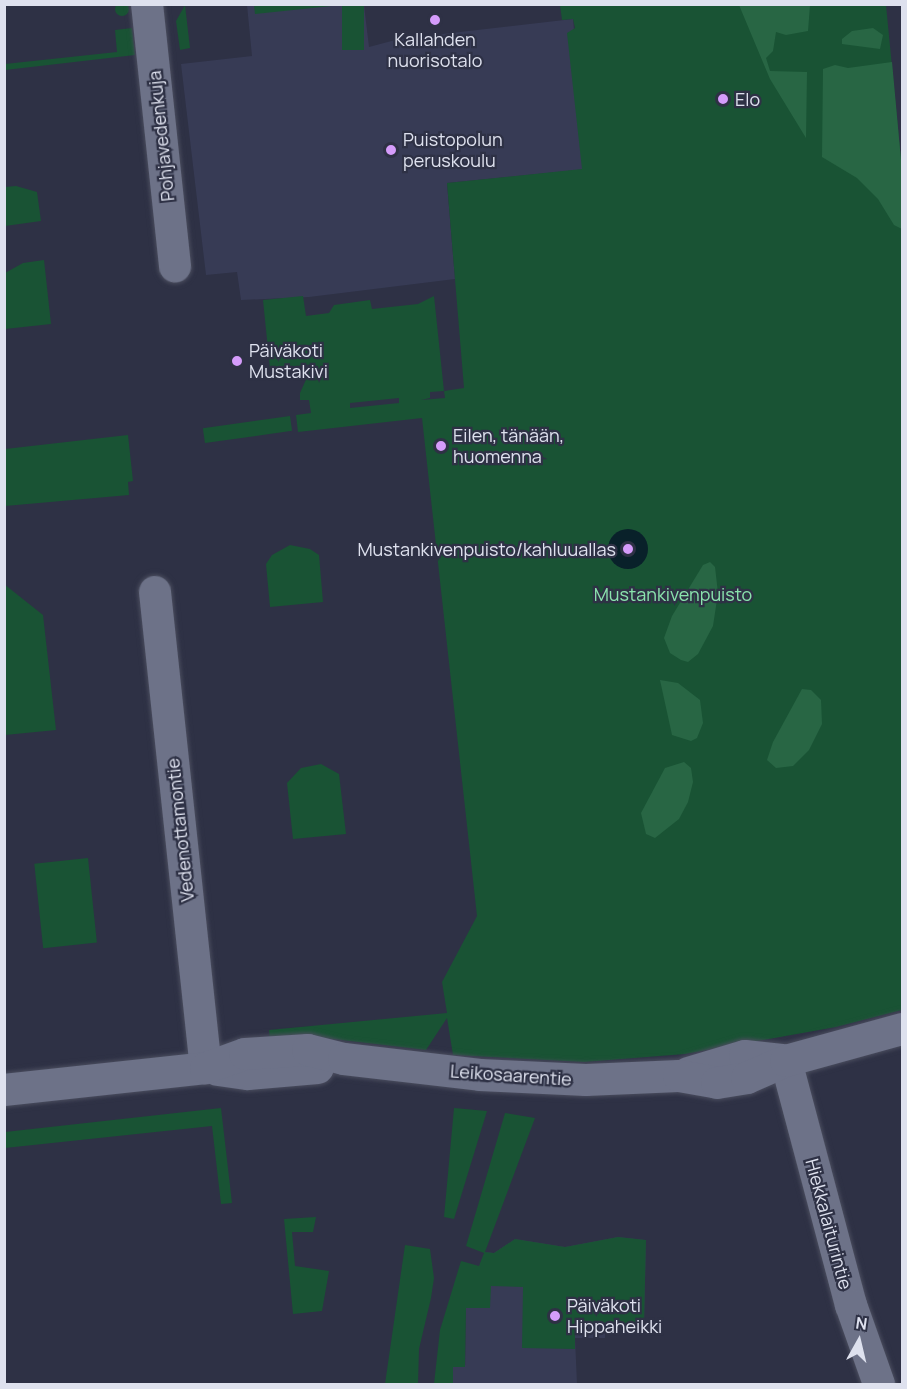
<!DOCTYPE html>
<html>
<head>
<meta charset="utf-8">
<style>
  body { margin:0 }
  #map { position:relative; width:907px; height:1389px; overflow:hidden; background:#2e3145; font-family:Manrope,sans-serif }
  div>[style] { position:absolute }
  .built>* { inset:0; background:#373b55 }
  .green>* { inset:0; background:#195334; transform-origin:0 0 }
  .round { border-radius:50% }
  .forest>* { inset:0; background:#286644 }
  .water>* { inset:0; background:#09212a }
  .roads { filter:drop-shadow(0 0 2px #4a4d5e) drop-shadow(0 0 2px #4a4d5e) }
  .minor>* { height:32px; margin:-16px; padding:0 16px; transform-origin:16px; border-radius:16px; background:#6d7288 }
  .dots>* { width:16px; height:16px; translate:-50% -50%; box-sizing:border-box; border:3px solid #2e3145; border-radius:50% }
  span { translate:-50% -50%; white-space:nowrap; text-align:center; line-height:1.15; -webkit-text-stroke:4.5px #2e3145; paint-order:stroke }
  .poi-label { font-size:18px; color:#dee1ee }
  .left { translate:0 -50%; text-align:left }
  .right { translate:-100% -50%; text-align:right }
  .street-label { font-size:18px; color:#dee1ee }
  .park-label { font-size:18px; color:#8ae3ad }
  .frame { position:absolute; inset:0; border:6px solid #dee1ee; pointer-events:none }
  .north { position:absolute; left:829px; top:1311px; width:60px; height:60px; -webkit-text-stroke:4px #2e3145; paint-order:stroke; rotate:8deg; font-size:16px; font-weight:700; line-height:24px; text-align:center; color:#dee1ee }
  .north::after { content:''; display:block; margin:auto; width:21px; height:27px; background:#dee1ee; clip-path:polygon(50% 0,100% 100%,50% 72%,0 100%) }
</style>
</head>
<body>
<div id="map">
  <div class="built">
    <div style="clip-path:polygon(247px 5px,364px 5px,369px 47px,399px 39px,573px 19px,587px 169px,447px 183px,455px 279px,309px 297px,241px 300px,237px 272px,206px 275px,181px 64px,252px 56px)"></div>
    <div style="clip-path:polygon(618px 1237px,646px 1240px,644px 1325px,605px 1325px,605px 1338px,575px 1338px,577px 1384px,453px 1384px,453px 1367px,465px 1367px,466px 1301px,485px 1252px,494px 1253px,515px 1239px,565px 1247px)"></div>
  </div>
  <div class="green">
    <div class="round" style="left:115px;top:2px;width:14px;height:14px"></div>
    <div style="clip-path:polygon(185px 5px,190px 48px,180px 50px,176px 21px)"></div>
    <div style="clip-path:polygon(254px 5px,254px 4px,341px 5px,255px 14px)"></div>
    <div style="left:342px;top:5px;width:22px;height:45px"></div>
    <div style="clip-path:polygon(evenodd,560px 5px,886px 5px,902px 169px,902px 1010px,836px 1027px,685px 1054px,584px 1062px,453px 1055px,447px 1018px,426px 1050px,324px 1038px,270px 1043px,269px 1030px,447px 1013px,442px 982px,477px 916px,422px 418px,298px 432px,296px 415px,311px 413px,309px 400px,300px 400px,300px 393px,313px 364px,270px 369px,263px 300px,303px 296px,306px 316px,329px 313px,334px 305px,370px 300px,372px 309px,418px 304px,434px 296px,444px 391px,430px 392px,430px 398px,421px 400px,445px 398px,444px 391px,464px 388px,447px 183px,582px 169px,567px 33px,575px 28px,573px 19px,562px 20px,560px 5px,399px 398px,399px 403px,350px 408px,350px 403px,399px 398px)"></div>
    <div style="clip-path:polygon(132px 28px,135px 55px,5px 70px,5px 64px,117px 52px,115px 30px)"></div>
    <div style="clip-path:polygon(16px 186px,37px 192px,41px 221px,5px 226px,5px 187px)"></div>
    <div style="clip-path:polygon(44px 260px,51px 324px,5px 329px,5px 273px,23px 263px)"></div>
    <div style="left:290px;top:416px;width:15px;height:88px;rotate:82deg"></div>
    <div style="clip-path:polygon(128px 435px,133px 481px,128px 482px,129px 495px,5px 506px,5px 449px)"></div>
    <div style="clip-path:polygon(290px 545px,310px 549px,319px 555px,323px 602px,270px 607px,266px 564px,272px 555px)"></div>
    <div style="clip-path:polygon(4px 584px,43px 615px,56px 730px,5px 735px)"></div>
    <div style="clip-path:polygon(321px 764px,339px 774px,346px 834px,293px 839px,287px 783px,301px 768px)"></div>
    <div style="left:88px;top:858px;width:85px;height:54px;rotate:84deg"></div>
    <div style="clip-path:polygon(221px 1108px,232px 1203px,221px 1204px,212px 1126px,5px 1148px,5px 1132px)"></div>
    <div style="clip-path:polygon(454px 1108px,487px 1111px,454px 1219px,444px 1217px)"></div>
    <div style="clip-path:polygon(505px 1113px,535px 1118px,485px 1252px,494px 1253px,515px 1239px,565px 1247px,618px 1237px,646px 1240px,644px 1325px,575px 1324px,575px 1349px,522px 1348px,523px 1287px,491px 1286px,490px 1308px,466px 1308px,465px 1367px,453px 1367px,453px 1384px,434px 1384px,440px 1330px,461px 1261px,479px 1266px,484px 1253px,466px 1246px)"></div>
    <div style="clip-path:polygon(316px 1217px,313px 1232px,292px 1232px,295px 1266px,329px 1271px,322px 1311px,293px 1314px,284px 1219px)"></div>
    <div style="clip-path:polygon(405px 1245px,430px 1249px,434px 1278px,431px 1298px,419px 1349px,418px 1384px,385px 1384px)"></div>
  </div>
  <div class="forest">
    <div style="clip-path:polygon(739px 5px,810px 5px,808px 31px,786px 35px,776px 32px,773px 51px,766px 58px,770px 71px,807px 72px,806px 138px,770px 79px)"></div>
    <div style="clip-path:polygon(873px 28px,883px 35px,880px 49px,842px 44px,842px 39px,852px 31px)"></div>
    <div style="clip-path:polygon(892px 62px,902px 171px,902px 229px,894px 225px,878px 199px,857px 178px,822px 157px,823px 69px,835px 65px,848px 68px)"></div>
    <div style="clip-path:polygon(710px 562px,715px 567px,718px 593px,713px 626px,698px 654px,688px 662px,681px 660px,670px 653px,664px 638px,672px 616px,703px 565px)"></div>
    <div style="clip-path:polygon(660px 680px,678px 683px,700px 700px,703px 723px,697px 738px,691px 741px,672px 735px)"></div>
    <div style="clip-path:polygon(802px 689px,811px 690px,821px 700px,822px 724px,809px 750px,793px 766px,776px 768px,767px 760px,773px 742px)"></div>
    <div style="clip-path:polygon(684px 762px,691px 768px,693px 782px,688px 802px,679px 819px,655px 838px,646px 834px,641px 813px,665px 768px)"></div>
  </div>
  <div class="water">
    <div class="round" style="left:608px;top:529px;width:40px;height:40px"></div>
  </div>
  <div class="roads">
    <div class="minor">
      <div style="left:147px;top:4px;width:264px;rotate:83.9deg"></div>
      <div style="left:155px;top:592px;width:479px;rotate:83.9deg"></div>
      <div style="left:786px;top:1061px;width:253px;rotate:75.1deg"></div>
      <div style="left:851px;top:1305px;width:84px;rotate:70.5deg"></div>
      <div style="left:218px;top:1070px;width:30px;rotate:8deg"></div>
      <div style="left:248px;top:1074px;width:70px;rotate:-4.9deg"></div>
      <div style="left:688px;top:1073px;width:59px;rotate:-16.6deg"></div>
      <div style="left:745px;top:1056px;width:37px;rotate:6deg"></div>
      <div style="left:4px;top:1090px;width:203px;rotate:-6.2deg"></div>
      <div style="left:206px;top:1068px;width:41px;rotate:-19.7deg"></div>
      <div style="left:245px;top:1054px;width:63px;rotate:-3.6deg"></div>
      <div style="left:308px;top:1050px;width:37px;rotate:14deg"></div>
      <div style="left:344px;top:1059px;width:137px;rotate:6.7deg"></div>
      <div style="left:480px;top:1075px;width:106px;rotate:2.7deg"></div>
      <div style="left:586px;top:1080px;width:93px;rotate:-2.5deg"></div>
      <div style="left:679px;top:1076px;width:39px;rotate:10deg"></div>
      <div style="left:717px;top:1083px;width:30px;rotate:-9deg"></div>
      <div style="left:747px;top:1078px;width:43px;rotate:-23.6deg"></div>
      <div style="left:786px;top:1061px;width:120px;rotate:-15.4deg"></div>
    </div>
  </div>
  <div class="dots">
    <div style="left:435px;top:20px;background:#d59cfb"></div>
    <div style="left:723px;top:99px;background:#d59cfb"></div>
    <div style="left:391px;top:150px;background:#d59cfb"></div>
    <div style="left:237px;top:361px;background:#d59cfb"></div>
    <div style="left:441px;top:446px;background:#d59cfb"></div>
    <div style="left:628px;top:549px;background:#d59cfb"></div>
    <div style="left:555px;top:1316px;background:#d59cfb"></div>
  </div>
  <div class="poi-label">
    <span style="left:435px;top:50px">Kallahden<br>nuorisotalo</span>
    <span class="left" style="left:735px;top:99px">Elo</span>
    <span class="left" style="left:403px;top:150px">Puistopolun<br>peruskoulu</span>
    <span class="left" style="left:249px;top:361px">Päiväkoti<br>Mustakivi</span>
    <span class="left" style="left:453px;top:446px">Eilen, tänään,<br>huomenna</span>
    <span class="right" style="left:616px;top:549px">Mustankivenpuisto/kahluuallas</span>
    <span class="left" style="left:567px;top:1316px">Päiväkoti<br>Hippaheikki</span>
  </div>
  <div class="street-label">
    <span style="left:161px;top:136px;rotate:-96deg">Pohjavedenkuja</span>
    <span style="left:180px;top:830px;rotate:-96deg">Vedenottamontie</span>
    <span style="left:511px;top:1075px;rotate:4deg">Leikosaarentie</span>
    <span style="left:829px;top:1224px;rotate:75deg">Hiekkalaiturintie</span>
  </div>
  <div class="park-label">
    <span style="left:673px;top:594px">Mustankivenpuisto</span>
  </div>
  <div class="frame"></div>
  <div class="north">N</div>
</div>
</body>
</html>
